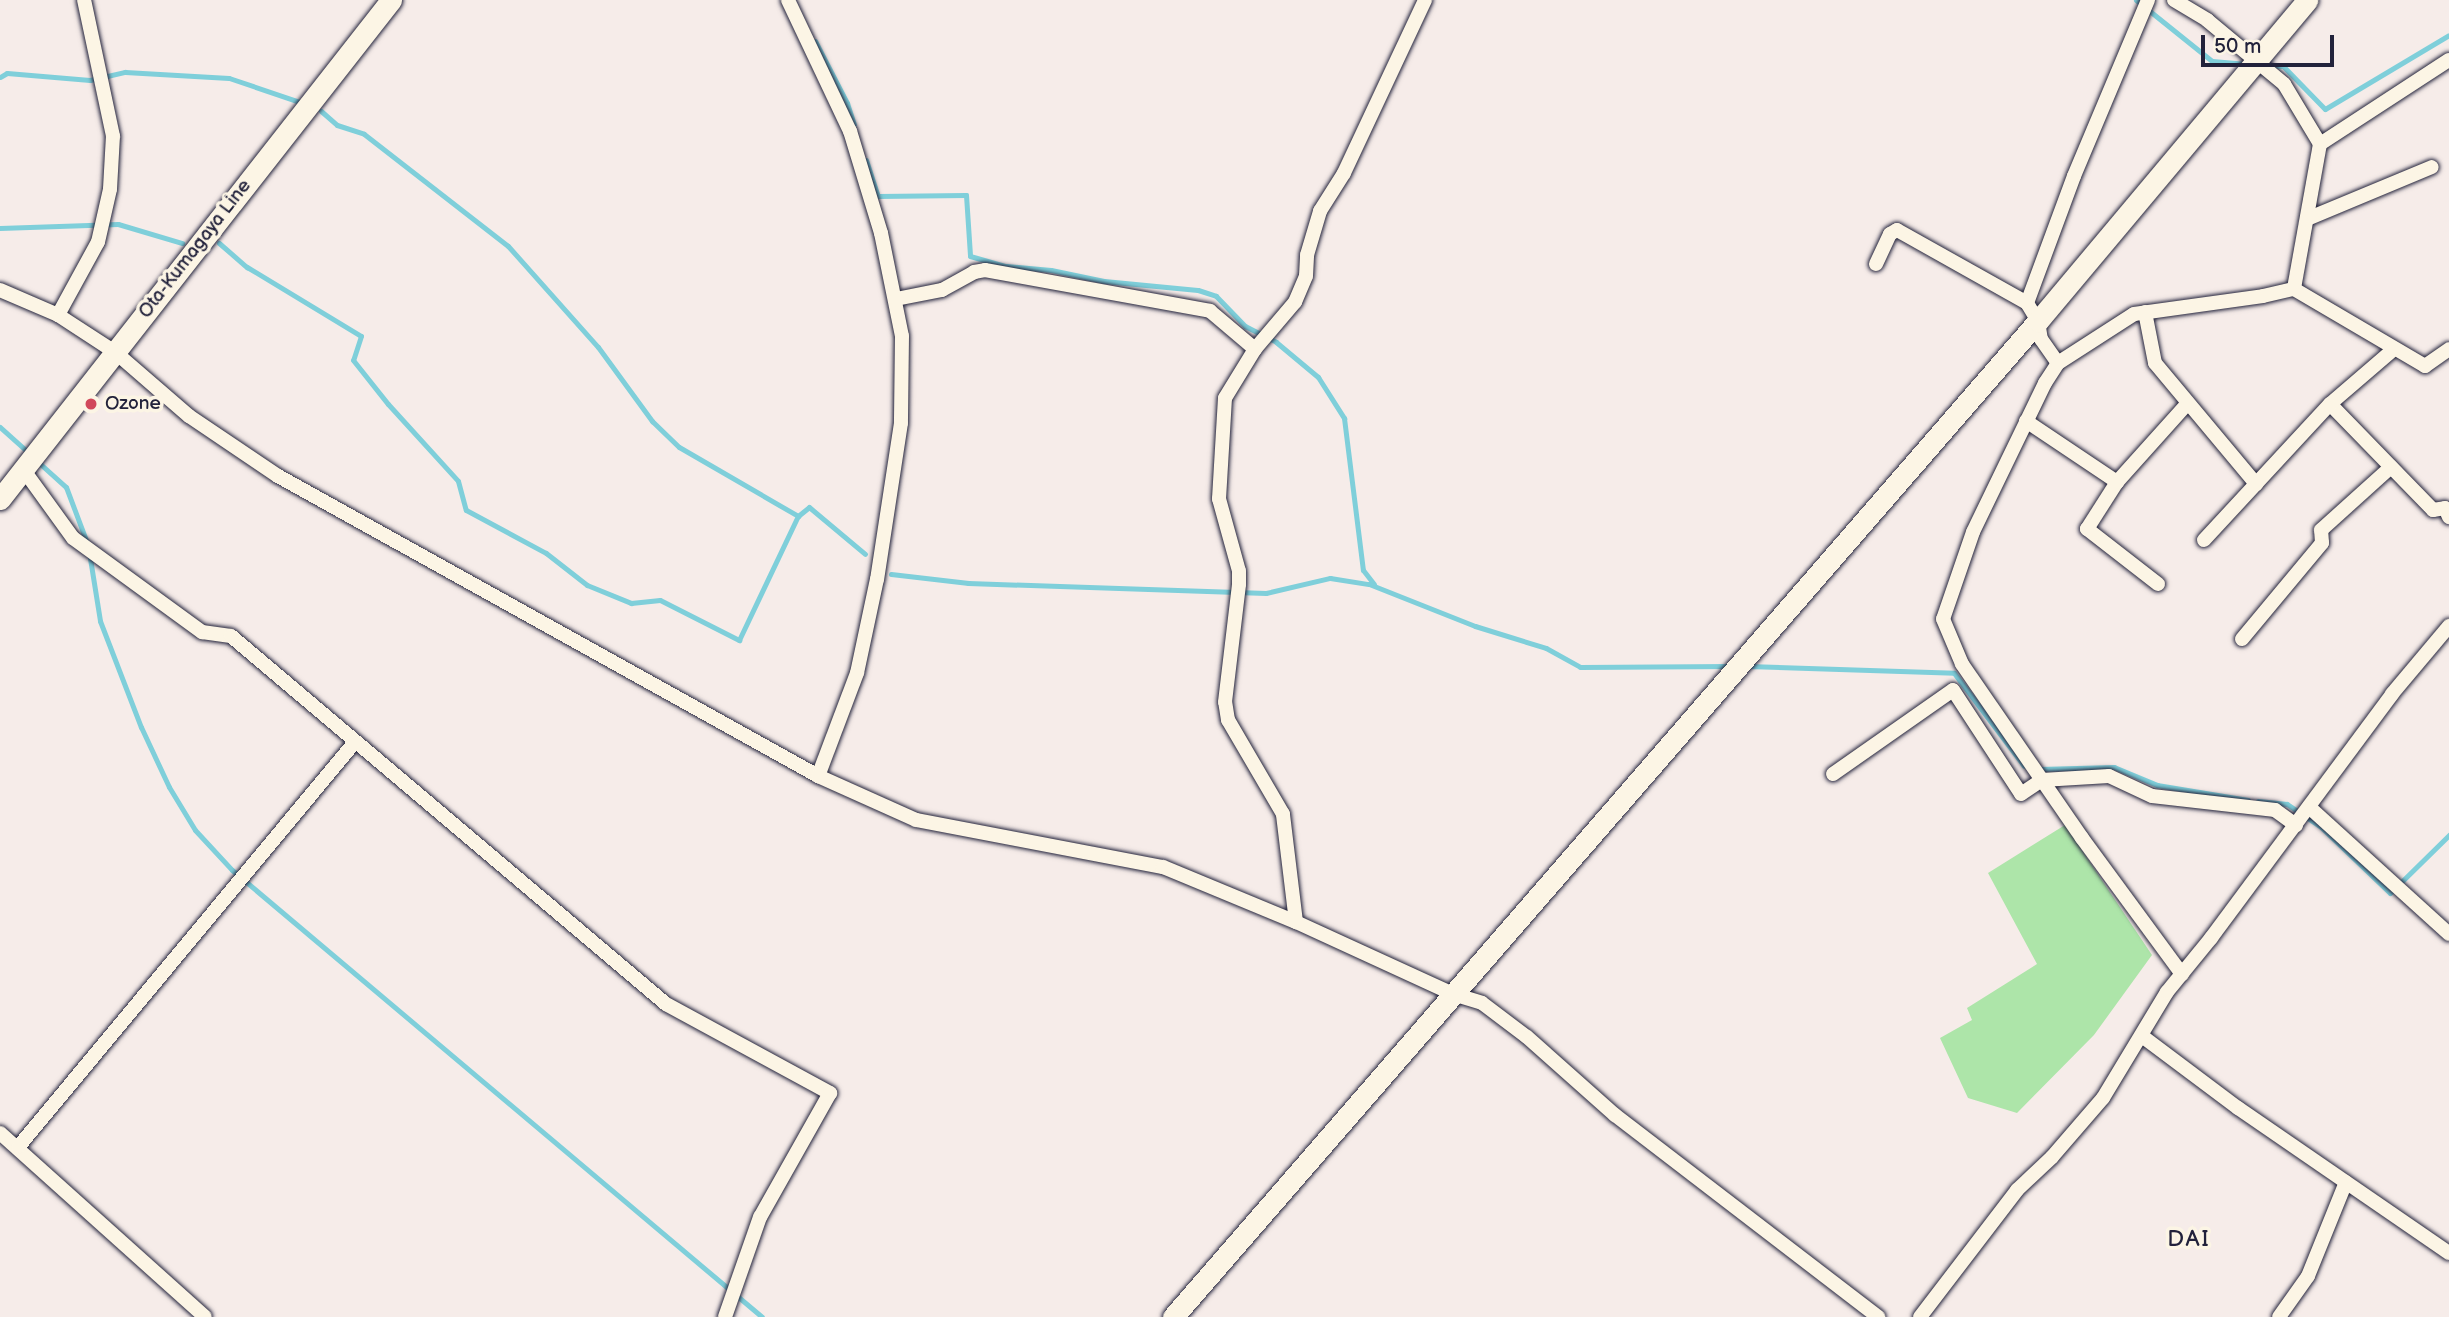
<!DOCTYPE html>
<html>
<head>
<meta charset="utf-8">
<style>
  body { margin:0 }
  #map { position:relative; width:2449px; height:1317px; overflow:hidden; background:#f6ece9; font-family:"Balsamiq Sans",sans-serif }
  div>[style] { position:absolute }
  .green>* { inset:0; background:#ade5a9 }
  .stream>* { height:5px; margin:-2.5px; padding:0 2.5px; transform-origin:2.5px; border-radius:2.5px; background:#7fcfda }
  .roads { filter:drop-shadow(0 0 2px #22223b) drop-shadow(0 0 2px #22223b) }
  .street>* { height:14px; margin:-7px; padding:0 7px; transform-origin:7px; border-radius:7px; background:#fcf5e5 }
  .secondary>* { height:21px; margin:-10.5px; padding:0 10.5px; transform-origin:10.5px; border-radius:10.5px; background:#fcf5e5 }
  .dots>* { width:19px; height:19px; translate:-50% -50%; box-sizing:border-box; border:4px solid #fcf5e5; border-radius:50% }
  span { translate:-50% -50%; white-space:nowrap; text-align:center; line-height:1.15; -webkit-text-stroke:7px #fcf5e5; paint-order:stroke }
  .street-label { font-size:19px; color:#22223b }
  .poi-label { font-size:19px; color:#22223b }
  .left { translate:0 -50%; text-align:left }
  .quarter-label { font-size:23px; color:#22223b; letter-spacing:2px }
  .scale { position:absolute; left:2201px; top:35px; width:133px; height:32px; box-sizing:border-box; border:4px solid #22223b; border-top:0; padding-left:9px; font-size:21px; line-height:24px; white-space:nowrap; color:#22223b; -webkit-text-stroke:5px #fcf5e5; paint-order:stroke }
</style>
</head>
<body>
<div id="map">
  <div class="green">
    <div style="clip-path:polygon(2065px 825px,2152px 955px,2094px 1035px,2017px 1113px,1968px 1098px,1940px 1038px,1972px 1020px,1967px 1008px,2037px 964px,1988px 873px)"></div>
  </div>
  <div class="stream">
    <div style="left:2136px;top:0;width:97px;rotate:38.8deg"></div>
    <div style="left:2212px;top:61px;width:35px;rotate:5deg"></div>
    <div style="left:815px;top:41px;width:70px;rotate:62.7deg"></div>
    <div style="left:847px;top:103px;width:22px;rotate:72deg"></div>
    <div style="left:2267px;top:65px;width:16px;rotate:4deg"></div>
    <div style="left:2283px;top:66px;width:60px;rotate:45.7deg"></div>
    <div style="left:2325px;top:109px;width:144px;rotate:-30.8deg"></div>
    <div style="left:0;top:77px;width:8px;rotate:-30deg"></div>
    <div style="left:7px;top:73px;width:83px;rotate:4.8deg"></div>
    <div style="left:90px;top:80px;width:36px;rotate:-13deg"></div>
    <div style="left:125px;top:72px;width:104px;rotate:3.3deg"></div>
    <div style="left:229px;top:78px;width:75px;rotate:18.7deg"></div>
    <div style="left:321px;top:111px;width:21px;rotate:41deg"></div>
    <div style="left:337px;top:125px;width:28px;rotate:18deg"></div>
    <div style="left:364px;top:134px;width:182px;rotate:37.9deg"></div>
    <div style="left:508px;top:246px;width:135px;rotate:48.3deg"></div>
    <div style="left:598px;top:347px;width:92px;rotate:53.9deg"></div>
    <div style="left:652px;top:421px;width:37px;rotate:44deg"></div>
    <div style="left:679px;top:447px;width:138px;rotate:30.1deg"></div>
    <div style="left:866px;top:160px;width:38px;rotate:72deg"></div>
    <div style="left:878px;top:196px;width:88px;rotate:-0.7deg"></div>
    <div style="left:966px;top:195px;width:61px;rotate:86.2deg"></div>
    <div style="left:970px;top:256px;width:37px;rotate:16deg"></div>
    <div style="left:1006px;top:266px;width:45px;rotate:5.1deg"></div>
    <div style="left:1051px;top:270px;width:54px;rotate:11.7deg"></div>
    <div style="left:1104px;top:281px;width:94px;rotate:5.5deg"></div>
    <div style="left:1198px;top:290px;width:19px;rotate:18deg"></div>
    <div style="left:1216px;top:296px;width:42px;rotate:46deg"></div>
    <div style="left:1245px;top:326px;width:35px;rotate:27deg"></div>
    <div style="left:1276px;top:342px;width:55px;rotate:39.8deg"></div>
    <div style="left:1318px;top:377px;width:49px;rotate:57.6deg"></div>
    <div style="left:1344px;top:418px;width:153px;rotate:82.9deg"></div>
    <div style="left:1363px;top:570px;width:18px;rotate:52deg"></div>
    <div style="left:0;top:228px;width:118px;rotate:-1.9deg"></div>
    <div style="left:118px;top:224px;width:67px;rotate:16.5deg"></div>
    <div style="left:219px;top:243px;width:37px;rotate:41deg"></div>
    <div style="left:247px;top:267px;width:133px;rotate:31.2deg"></div>
    <div style="left:361px;top:336px;width:25px;rotate:108deg"></div>
    <div style="left:353px;top:360px;width:56px;rotate:51.5deg"></div>
    <div style="left:388px;top:404px;width:104px;rotate:47.7deg"></div>
    <div style="left:458px;top:481px;width:30px;rotate:75deg"></div>
    <div style="left:466px;top:510px;width:91px;rotate:28.3deg"></div>
    <div style="left:546px;top:553px;width:52px;rotate:38deg"></div>
    <div style="left:587px;top:585px;width:48px;rotate:22.2deg"></div>
    <div style="left:631px;top:603px;width:29px;rotate:-6deg"></div>
    <div style="left:660px;top:600px;width:89px;rotate:26.9deg"></div>
    <div style="left:739px;top:640px;width:137px;rotate:-64.6deg"></div>
    <div style="left:798px;top:516px;width:14px;rotate:-39deg"></div>
    <div style="left:809px;top:507px;width:73px;rotate:40deg"></div>
    <div style="left:0;top:427px;width:40px;rotate:42deg"></div>
    <div style="left:37px;top:461px;width:39px;rotate:42deg"></div>
    <div style="left:66px;top:487px;width:60px;rotate:69.4deg"></div>
    <div style="left:89px;top:552px;width:70px;rotate:80.9deg"></div>
    <div style="left:100px;top:621px;width:114px;rotate:68.9deg"></div>
    <div style="left:141px;top:727px;width:66px;rotate:65deg"></div>
    <div style="left:169px;top:787px;width:50px;rotate:58.8deg"></div>
    <div style="left:195px;top:830px;width:54px;rotate:47.2deg"></div>
    <div style="left:232px;top:870px;width:693px;rotate:40.14deg"></div>
    <div style="left:891px;top:574px;width:78px;rotate:6.7deg"></div>
    <div style="left:968px;top:583px;width:298px;rotate:1.9deg"></div>
    <div style="left:1266px;top:593px;width:66px;rotate:-13.2deg"></div>
    <div style="left:1330px;top:578px;width:39px;rotate:9deg"></div>
    <div style="left:1369px;top:584px;width:114px;rotate:21.6deg"></div>
    <div style="left:1475px;top:626px;width:74px;rotate:17.2deg"></div>
    <div style="left:1546px;top:648px;width:39px;rotate:29deg"></div>
    <div style="left:1580px;top:667px;width:151px;rotate:-0.4deg"></div>
    <div style="left:1747px;top:666px;width:207px;rotate:1.9deg"></div>
    <div style="left:1954px;top:673px;width:116px;rotate:53deg"></div>
    <div style="left:2039px;top:769px;width:75px;rotate:-1.5deg"></div>
    <div style="left:2114px;top:767px;width:47px;rotate:22.7deg"></div>
    <div style="left:2157px;top:785px;width:92px;rotate:9.4deg"></div>
    <div style="left:2258px;top:801px;width:29px;rotate:6deg"></div>
    <div style="left:2287px;top:804px;width:41px;rotate:34.1deg"></div>
    <div style="left:2321px;top:827px;width:95px;rotate:43.7deg"></div>
    <div style="left:2390px;top:893px;width:83px;rotate:-44.5deg"></div>
  </div>
  <div class="roads">
    <div class="street">
      <div style="left:788px;top:0;width:145px;rotate:64.7deg"></div>
      <div style="left:850px;top:131px;width:107px;rotate:73.1deg"></div>
      <div style="left:881px;top:233px;width:105px;rotate:78.5deg"></div>
      <div style="left:902px;top:336px;width:87px;rotate:90.7deg"></div>
      <div style="left:901px;top:423px;width:158px;rotate:98.7deg"></div>
      <div style="left:877px;top:579px;width:96px;rotate:102deg"></div>
      <div style="left:857px;top:673px;width:110px;rotate:110.7deg"></div>
      <div style="left:2148px;top:0;width:191px;rotate:112.8deg"></div>
      <div style="left:2074px;top:176px;width:135px;rotate:110.3deg"></div>
      <div style="left:2027px;top:303px;width:21px;rotate:59deg"></div>
      <div style="left:2038px;top:321px;width:18px;rotate:81deg"></div>
      <div style="left:2041px;top:339px;width:29px;rotate:55deg"></div>
      <div style="left:2058px;top:363px;width:24px;rotate:123deg"></div>
      <div style="left:2045px;top:383px;width:165px;rotate:115.8deg"></div>
      <div style="left:1973px;top:532px;width:92px;rotate:109deg"></div>
      <div style="left:1943px;top:619px;width:49px;rotate:67.1deg"></div>
      <div style="left:1962px;top:664px;width:211px;rotate:55.4deg"></div>
      <div style="left:2082px;top:838px;width:169px;rotate:53.7deg"></div>
      <div style="left:2174px;top:0;width:39px;rotate:31deg"></div>
      <div style="left:2207px;top:20px;width:100px;rotate:39.7deg"></div>
      <div style="left:2284px;top:84px;width:70px;rotate:59deg"></div>
      <div style="left:2320px;top:144px;width:147px;rotate:100.2deg"></div>
      <div style="left:2294px;top:289px;width:152px;rotate:30.4deg"></div>
      <div style="left:2425px;top:366px;width:29px;rotate:-35deg"></div>
      <div style="left:2320px;top:144px;width:154px;rotate:-33.1deg"></div>
      <div style="left:2307px;top:219px;width:135px;rotate:-22.6deg"></div>
      <div style="left:1876px;top:264px;width:33px;rotate:-65deg"></div>
      <div style="left:1890px;top:234px;width:8px;rotate:-30deg"></div>
      <div style="left:1897px;top:230px;width:149px;rotate:29.3deg"></div>
      <div style="left:0;top:290px;width:63px;rotate:23.3deg"></div>
      <div style="left:58px;top:315px;width:68px;rotate:33deg"></div>
      <div style="left:115px;top:352px;width:98px;rotate:40.9deg"></div>
      <div style="left:189px;top:416px;width:107px;rotate:34deg"></div>
      <div style="left:278px;top:476px;width:618px;rotate:29.05deg"></div>
      <div style="left:818px;top:776px;width:107px;rotate:24.2deg"></div>
      <div style="left:916px;top:820px;width:251px;rotate:10.8deg"></div>
      <div style="left:1163px;top:867px;width:144px;rotate:22.5deg"></div>
      <div style="left:1296px;top:922px;width:173px;rotate:24.6deg"></div>
      <div style="left:1453px;top:994px;width:30px;rotate:17deg"></div>
      <div style="left:1482px;top:1003px;width:56px;rotate:37.1deg"></div>
      <div style="left:1527px;top:1037px;width:118px;rotate:41.6deg"></div>
      <div style="left:1615px;top:1115px;width:332px;rotate:37.5deg"></div>
      <div style="left:896px;top:299px;width:47px;rotate:-11.1deg"></div>
      <div style="left:942px;top:290px;width:37px;rotate:-29deg"></div>
      <div style="left:974px;top:272px;width:11px;rotate:-10deg"></div>
      <div style="left:985px;top:270px;width:229px;rotate:10.3deg"></div>
      <div style="left:1210px;top:311px;width:59px;rotate:40.2deg"></div>
      <div style="left:2145px;top:312px;width:52px;rotate:78.9deg"></div>
      <div style="left:2155px;top:363px;width:158px;rotate:50.1deg"></div>
      <div style="left:58px;top:315px;width:83px;rotate:-61.3deg"></div>
      <div style="left:98px;top:242px;width:54px;rotate:-77.2deg"></div>
      <div style="left:110px;top:189px;width:53px;rotate:-86.8deg"></div>
      <div style="left:113px;top:136px;width:139px;rotate:-102deg"></div>
      <div style="left:2058px;top:363px;width:90px;rotate:-32.8deg"></div>
      <div style="left:2134px;top:314px;width:130px;rotate:-7.9deg"></div>
      <div style="left:2263px;top:296px;width:32px;rotate:-13deg"></div>
      <div style="left:2330px;top:404px;width:148px;rotate:45.8deg"></div>
      <div style="left:2433px;top:510px;width:12px;rotate:-9deg"></div>
      <div style="left:2445px;top:508px;width:10px;rotate:66deg"></div>
      <div style="left:2026px;top:421px;width:110px;rotate:33.8deg"></div>
      <div style="left:23px;top:469px;width:85px;rotate:54.1deg"></div>
      <div style="left:73px;top:538px;width:160px;rotate:36.1deg"></div>
      <div style="left:202px;top:632px;width:29px;rotate:8deg"></div>
      <div style="left:231px;top:636px;width:570px;rotate:40.23deg"></div>
      <div style="left:666px;top:1004px;width:187px;rotate:28.5deg"></div>
      <div style="left:830px;top:1093px;width:142px;rotate:119.4deg"></div>
      <div style="left:760px;top:1217px;width:106px;rotate:109.3deg"></div>
      <div style="left:2204px;top:540px;width:185px;rotate:-47.2deg"></div>
      <div style="left:2330px;top:404px;width:84px;rotate:-40.7deg"></div>
      <div style="left:2158px;top:584px;width:90px;rotate:-142.2deg"></div>
      <div style="left:2087px;top:529px;width:56px;rotate:-57.4deg"></div>
      <div style="left:2117px;top:482px;width:106px;rotate:-48.1deg"></div>
      <div style="left:2242px;top:639px;width:125px;rotate:-50.2deg"></div>
      <div style="left:2322px;top:543px;width:13px;rotate:-94deg"></div>
      <div style="left:2321px;top:530px;width:94px;rotate:-42deg"></div>
      <div style="left:1833px;top:774px;width:146px;rotate:-35deg"></div>
      <div style="left:1953px;top:690px;width:124px;rotate:56.8deg"></div>
      <div style="left:2021px;top:794px;width:25px;rotate:-34deg"></div>
      <div style="left:2042px;top:780px;width:67px;rotate:-3.4deg"></div>
      <div style="left:2109px;top:776px;width:47px;rotate:24.9deg"></div>
      <div style="left:2152px;top:796px;width:124px;rotate:6.5deg"></div>
      <div style="left:2275px;top:810px;width:26px;rotate:36deg"></div>
      <div style="left:2309px;top:807px;width:189px;rotate:42.2deg"></div>
      <div style="left:1296px;top:922px;width:109px;rotate:-96.9deg"></div>
      <div style="left:1283px;top:814px;width:109px;rotate:-120.3deg"></div>
      <div style="left:1228px;top:720px;width:18px;rotate:-99deg"></div>
      <div style="left:1225px;top:702px;width:119px;rotate:-83.2deg"></div>
      <div style="left:1239px;top:584px;width:13px;rotate:-90deg"></div>
      <div style="left:1239px;top:571px;width:75px;rotate:-105.5deg"></div>
      <div style="left:1219px;top:499px;width:101px;rotate:-86.6deg"></div>
      <div style="left:1225px;top:398px;width:57px;rotate:-58.5deg"></div>
      <div style="left:1255px;top:349px;width:62px;rotate:-49.6deg"></div>
      <div style="left:1295px;top:302px;width:28px;rotate:-67deg"></div>
      <div style="left:1306px;top:276px;width:21px;rotate:-87deg"></div>
      <div style="left:1307px;top:255px;width:46px;rotate:-73.5deg"></div>
      <div style="left:1320px;top:211px;width:45px;rotate:-57.7deg"></div>
      <div style="left:1344px;top:173px;width:191px;rotate:-64.9deg"></div>
      <div style="left:2142px;top:1036px;width:120px;rotate:36.9deg"></div>
      <div style="left:2238px;top:1108px;width:256px;rotate:34.5deg"></div>
      <div style="left:0;top:1133px;width:275px;rotate:41.9deg"></div>
      <div style="left:19px;top:1146px;width:524px;rotate:-50.26deg"></div>
      <div style="left:1920px;top:1317px;width:160px;rotate:-52.6deg"></div>
      <div style="left:2017px;top:1190px;width:48px;rotate:-43.3deg"></div>
      <div style="left:2052px;top:1157px;width:78px;rotate:-49.2deg"></div>
      <div style="left:2103px;top:1098px;width:124px;rotate:-58.9deg"></div>
      <div style="left:2167px;top:992px;width:70px;rotate:-50.8deg"></div>
      <div style="left:2211px;top:938px;width:304px;rotate:-53.4deg"></div>
      <div style="left:2392px;top:694px;width:89px;rotate:-50deg"></div>
      <div style="left:2279px;top:1317px;width:50px;rotate:-54.7deg"></div>
      <div style="left:2308px;top:1276px;width:101px;rotate:-68deg"></div>
    </div>
    <div class="secondary">
      <div style="left:0;top:499px;width:634px;rotate:-51.92deg"></div>
      <div style="left:1173px;top:1317px;width:1319px;rotate:-49.03deg"></div>
      <div style="left:2038px;top:321px;width:419px;rotate:-50deg"></div>
    </div>
  </div>
  <div class="dots">
    <div style="left:91px;top:404px;background:#d1495b"></div>
  </div>
  <div class="street-label">
    <span style="left:195px;top:249px;rotate:-52deg">Ota-Kumagaya Line</span>
  </div>
  <div class="poi-label">
    <span class="left" style="left:105px;top:404px">Ozone</span>
  </div>
  <div class="quarter-label">
    <span style="left:2189px;top:1239px">DAI</span>
  </div>
  <div class="scale">50 m</div>
</div>
</body>
</html>
